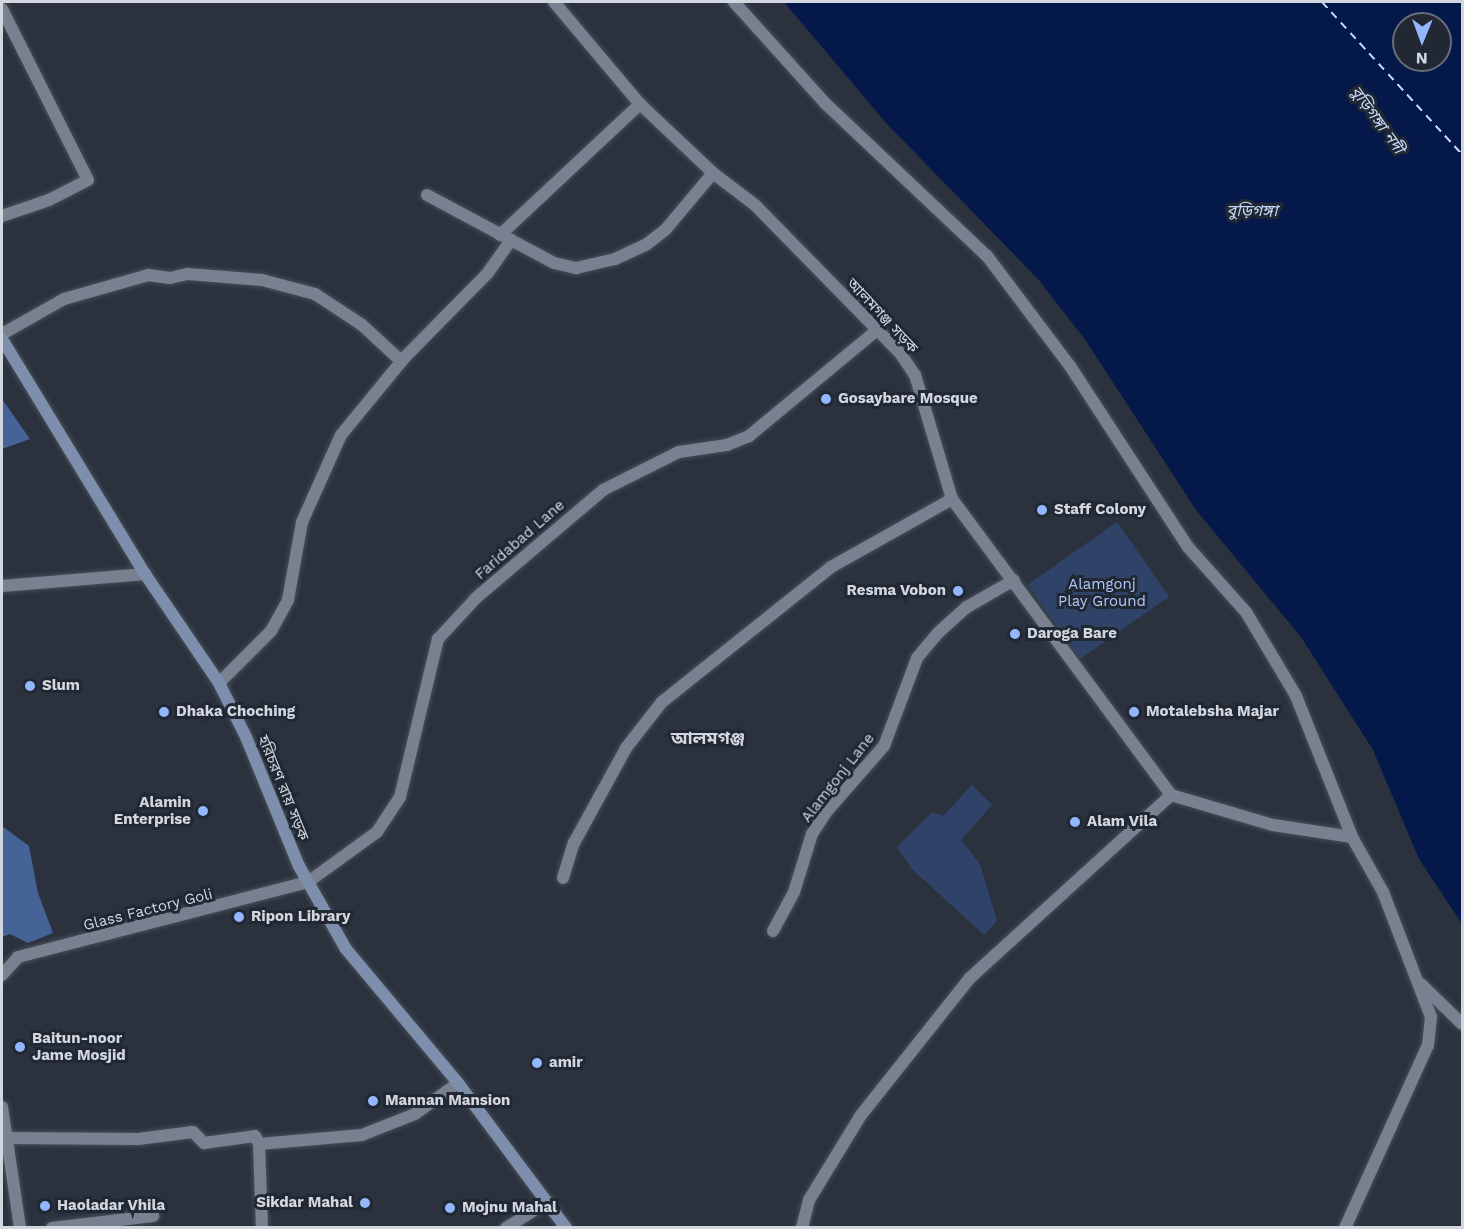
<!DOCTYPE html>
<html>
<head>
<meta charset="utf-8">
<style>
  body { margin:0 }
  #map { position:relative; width:1464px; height:1229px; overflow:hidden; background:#2b323e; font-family:"Work Sans","Noto Sans Bengali",sans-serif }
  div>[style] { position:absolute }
  .green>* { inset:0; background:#2f4368; transform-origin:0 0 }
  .forest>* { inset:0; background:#466398 }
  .water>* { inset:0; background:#041949 }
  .ferry>* { height:1.5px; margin-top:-0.75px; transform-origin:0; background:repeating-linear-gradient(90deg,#c7d9f9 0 8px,transparent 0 14px) }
  .roads { filter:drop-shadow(0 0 2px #484e59) drop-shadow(0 0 2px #484e59) }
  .minor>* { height:12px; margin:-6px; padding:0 6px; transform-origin:6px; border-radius:6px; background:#798190 }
  .secondary>* { height:12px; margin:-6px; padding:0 6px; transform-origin:6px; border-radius:6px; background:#7e8ead }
  .dots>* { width:16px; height:16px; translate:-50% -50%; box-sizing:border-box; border:3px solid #212834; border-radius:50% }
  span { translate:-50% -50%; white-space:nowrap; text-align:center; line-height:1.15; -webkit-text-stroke:6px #212834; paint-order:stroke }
  .street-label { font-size:15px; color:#d2d7df }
  .poi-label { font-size:15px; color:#d2d7df; font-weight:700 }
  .left { translate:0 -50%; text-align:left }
  .right { translate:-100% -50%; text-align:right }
  .park-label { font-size:15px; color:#afcafa }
  .water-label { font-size:16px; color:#c7d9f9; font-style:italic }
  .quarter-label { font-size:18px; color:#d2d7df; font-weight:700 }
  .frame { position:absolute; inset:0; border:3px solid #d2d7df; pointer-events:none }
  .north { position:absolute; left:1392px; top:12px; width:60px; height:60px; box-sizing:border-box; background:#212834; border:2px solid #686e78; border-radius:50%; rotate:181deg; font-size:16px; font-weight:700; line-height:24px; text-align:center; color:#d2d7df }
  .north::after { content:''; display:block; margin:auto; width:21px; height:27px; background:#92b7fd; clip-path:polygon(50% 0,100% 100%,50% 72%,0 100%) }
</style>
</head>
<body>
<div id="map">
  <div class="green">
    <div style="left:1117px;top:522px;width:91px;height:109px;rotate:55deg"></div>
    <div style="clip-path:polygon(972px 785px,992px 805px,961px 840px,980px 864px,997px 921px,984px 935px,912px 869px,897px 847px,932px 812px,943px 816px)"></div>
  </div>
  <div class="forest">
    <div style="clip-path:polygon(2px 399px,30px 439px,2px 449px)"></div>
    <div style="clip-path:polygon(2px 826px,29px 846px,38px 893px,53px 933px,28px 943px,10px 934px,2px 937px)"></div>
  </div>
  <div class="water">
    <div style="clip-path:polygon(evenodd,784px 2px,1462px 2px,1462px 924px,1419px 859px,1373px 750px,1301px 637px,1196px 510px,1086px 341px,1038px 279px,887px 124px,784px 2px,1404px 24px,1440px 24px,1440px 60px,1404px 60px,1404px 24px)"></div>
  </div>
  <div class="ferry">
    <div style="left:1322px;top:2px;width:207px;rotate:47.4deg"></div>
  </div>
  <div class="roads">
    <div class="minor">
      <div style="left:554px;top:2px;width:133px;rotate:49.9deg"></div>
      <div style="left:640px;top:104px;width:100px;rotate:43.4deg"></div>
      <div style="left:713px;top:173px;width:53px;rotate:37.3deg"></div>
      <div style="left:755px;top:205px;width:207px;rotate:45.6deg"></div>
      <div style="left:900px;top:353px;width:27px;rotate:56deg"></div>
      <div style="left:915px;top:375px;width:129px;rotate:73.4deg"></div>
      <div style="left:952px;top:499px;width:368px;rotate:53.5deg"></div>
      <div style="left:734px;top:2px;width:137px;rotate:48deg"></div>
      <div style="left:826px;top:104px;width:221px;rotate:43.4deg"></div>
      <div style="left:987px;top:256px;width:138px;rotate:53deg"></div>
      <div style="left:1070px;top:366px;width:216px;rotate:56.9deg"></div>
      <div style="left:1188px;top:547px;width:87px;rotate:48.3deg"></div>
      <div style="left:1246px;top:612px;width:98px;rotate:59.2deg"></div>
      <div style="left:1296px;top:696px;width:152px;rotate:68.3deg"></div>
      <div style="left:1352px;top:837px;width:63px;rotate:60.6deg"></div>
      <div style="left:1383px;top:892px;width:134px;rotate:69deg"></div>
      <div style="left:1431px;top:1017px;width:28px;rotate:96deg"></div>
      <div style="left:1428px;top:1045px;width:201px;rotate:114.4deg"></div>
      <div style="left:2px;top:9px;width:191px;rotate:63.3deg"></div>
      <div style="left:88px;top:180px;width:44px;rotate:152.9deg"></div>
      <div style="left:49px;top:200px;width:50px;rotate:161.2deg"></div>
      <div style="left:427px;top:195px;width:144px;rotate:28.2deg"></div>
      <div style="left:554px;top:263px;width:23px;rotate:13deg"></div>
      <div style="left:576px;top:268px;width:40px;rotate:-13deg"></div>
      <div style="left:615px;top:259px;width:35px;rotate:-25deg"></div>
      <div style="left:647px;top:244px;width:24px;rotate:-38deg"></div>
      <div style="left:666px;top:229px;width:73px;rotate:-50deg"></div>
      <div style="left:500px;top:235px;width:192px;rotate:-43.1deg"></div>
      <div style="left:2px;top:334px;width:71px;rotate:-29.4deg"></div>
      <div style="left:64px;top:299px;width:87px;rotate:-15.9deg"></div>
      <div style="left:148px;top:275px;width:22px;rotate:8deg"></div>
      <div style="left:170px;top:278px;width:18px;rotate:-13deg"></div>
      <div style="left:188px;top:274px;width:74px;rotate:4.6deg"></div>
      <div style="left:262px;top:280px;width:55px;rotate:14.8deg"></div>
      <div style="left:315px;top:294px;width:56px;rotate:33.4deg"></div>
      <div style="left:362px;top:325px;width:53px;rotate:42.7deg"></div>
      <div style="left:2px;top:586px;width:144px;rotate:-4.8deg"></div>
      <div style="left:219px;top:683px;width:74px;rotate:-45deg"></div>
      <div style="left:271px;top:631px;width:35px;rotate:-61deg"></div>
      <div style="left:288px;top:600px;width:79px;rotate:-79.8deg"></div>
      <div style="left:302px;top:522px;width:95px;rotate:-65.9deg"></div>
      <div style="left:341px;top:435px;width:102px;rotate:-50.6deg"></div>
      <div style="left:406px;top:356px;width:115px;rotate:-45.4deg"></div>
      <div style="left:487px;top:274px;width:42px;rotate:-54.8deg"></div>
      <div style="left:1171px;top:795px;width:106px;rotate:16.4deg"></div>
      <div style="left:1273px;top:825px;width:80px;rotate:8.6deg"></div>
      <div style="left:563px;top:878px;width:37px;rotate:-73deg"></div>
      <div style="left:574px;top:843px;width:108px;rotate:-61.3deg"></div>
      <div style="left:626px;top:748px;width:58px;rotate:-52deg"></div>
      <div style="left:662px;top:702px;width:216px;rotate:-38.6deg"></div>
      <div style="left:831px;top:567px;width:139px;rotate:-29.3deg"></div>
      <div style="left:773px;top:931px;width:44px;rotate:-61.7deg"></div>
      <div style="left:794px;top:892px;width:61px;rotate:-72.8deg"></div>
      <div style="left:812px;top:834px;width:27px;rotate:-57deg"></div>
      <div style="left:827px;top:811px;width:86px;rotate:-48.8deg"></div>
      <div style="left:884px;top:746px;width:94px;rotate:-69.4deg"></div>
      <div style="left:917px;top:658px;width:34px;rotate:-50deg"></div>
      <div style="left:939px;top:632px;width:38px;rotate:-42deg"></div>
      <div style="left:967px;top:607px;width:54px;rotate:-29.9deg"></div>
      <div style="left:2px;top:975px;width:24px;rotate:-48deg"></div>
      <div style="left:18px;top:957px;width:300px;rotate:-14.5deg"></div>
      <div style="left:308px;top:882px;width:85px;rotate:-35.9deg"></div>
      <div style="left:377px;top:832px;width:42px;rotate:-56.7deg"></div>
      <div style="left:400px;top:797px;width:163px;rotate:-76.5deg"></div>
      <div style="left:438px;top:639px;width:57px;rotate:-47.1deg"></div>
      <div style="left:477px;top:597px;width:165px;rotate:-40.3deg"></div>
      <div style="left:603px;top:490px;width:85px;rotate:-26.6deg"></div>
      <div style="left:679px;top:452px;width:49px;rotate:-8.3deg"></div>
      <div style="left:727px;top:445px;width:24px;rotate:-22deg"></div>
      <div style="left:749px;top:436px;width:165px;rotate:-39.6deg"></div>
      <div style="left:1421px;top:984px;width:57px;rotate:44.3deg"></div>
      <div style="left:2px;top:1107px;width:122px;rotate:81.5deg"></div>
      <div style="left:6px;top:1138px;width:132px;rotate:0.4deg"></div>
      <div style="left:138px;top:1139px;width:55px;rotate:-7.3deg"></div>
      <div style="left:193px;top:1132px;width:16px;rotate:45deg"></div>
      <div style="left:204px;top:1143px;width:51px;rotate:-7.8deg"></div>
      <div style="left:255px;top:1136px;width:9px;rotate:63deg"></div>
      <div style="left:259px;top:1144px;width:103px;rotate:-5deg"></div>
      <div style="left:362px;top:1135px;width:57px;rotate:-21.6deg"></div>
      <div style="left:415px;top:1114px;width:53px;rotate:-35.8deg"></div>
      <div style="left:259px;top:1144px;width:84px;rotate:88deg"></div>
      <div style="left:52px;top:1228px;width:102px;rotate:-6.8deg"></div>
      <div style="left:506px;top:1228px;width:49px;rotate:-32.4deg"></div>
      <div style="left:802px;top:1228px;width:29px;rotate:-76deg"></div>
      <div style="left:809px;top:1200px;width:100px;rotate:-58.5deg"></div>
      <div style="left:861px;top:1115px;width:175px;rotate:-51.5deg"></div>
      <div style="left:970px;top:978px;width:272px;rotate:-42.3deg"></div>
    </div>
    <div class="secondary">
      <div style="left:2px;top:339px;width:275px;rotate:58.7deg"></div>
      <div style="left:145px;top:574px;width:132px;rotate:55.8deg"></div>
      <div style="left:219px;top:683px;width:60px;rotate:63.4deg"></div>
      <div style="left:246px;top:737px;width:139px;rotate:67.7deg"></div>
      <div style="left:299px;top:866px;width:95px;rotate:60.5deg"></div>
      <div style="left:346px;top:949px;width:175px;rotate:50.1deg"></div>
      <div style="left:458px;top:1083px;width:181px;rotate:53.3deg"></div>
    </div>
  </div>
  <div class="dots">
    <div style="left:826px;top:399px;background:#92b7fd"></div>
    <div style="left:1042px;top:510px;background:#92b7fd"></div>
    <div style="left:958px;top:591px;background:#92b7fd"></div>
    <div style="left:1015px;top:634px;background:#92b7fd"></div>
    <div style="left:30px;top:686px;background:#92b7fd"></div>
    <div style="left:164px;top:712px;background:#92b7fd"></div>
    <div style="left:1134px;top:712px;background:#92b7fd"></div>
    <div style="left:203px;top:811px;background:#92b7fd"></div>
    <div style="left:1075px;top:822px;background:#92b7fd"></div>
    <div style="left:239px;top:917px;background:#92b7fd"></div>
    <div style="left:20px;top:1047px;background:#92b7fd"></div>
    <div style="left:537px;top:1063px;background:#92b7fd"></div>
    <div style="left:373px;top:1101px;background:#92b7fd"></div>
    <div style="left:365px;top:1203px;background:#92b7fd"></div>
    <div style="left:45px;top:1206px;background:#92b7fd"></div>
    <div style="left:450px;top:1208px;background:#92b7fd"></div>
  </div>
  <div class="street-label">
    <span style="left:882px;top:316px;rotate:47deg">আলমগঞ্জ সড়ক</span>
    <span style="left:520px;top:540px;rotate:-41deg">Faridabad Lane</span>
    <span style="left:838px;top:778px;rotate:-52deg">Alamgonj Lane</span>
    <span style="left:283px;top:788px;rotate:68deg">হরিচরণ রায় সড়ক</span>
    <span style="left:148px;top:910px;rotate:-14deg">Glass Factory Goli</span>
  </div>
  <div class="poi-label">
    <span class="left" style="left:838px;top:399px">Gosaybare Mosque</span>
    <span class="left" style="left:1054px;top:510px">Staff Colony</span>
    <span class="right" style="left:946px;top:591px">Resma Vobon</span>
    <span class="left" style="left:1027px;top:634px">Daroga Bare</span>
    <span class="left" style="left:42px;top:686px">Slum</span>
    <span class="left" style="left:176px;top:712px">Dhaka Choching</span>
    <span class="left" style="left:1146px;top:712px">Motalebsha Majar</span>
    <span class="right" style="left:191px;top:811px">Alamin<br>Enterprise</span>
    <span class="left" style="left:1087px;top:822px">Alam Vila</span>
    <span class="left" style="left:251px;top:917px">Ripon Library</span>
    <span class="left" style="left:32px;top:1047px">Baitun-noor<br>Jame Mosjid</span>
    <span class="left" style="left:549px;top:1063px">amir</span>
    <span class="left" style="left:385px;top:1101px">Mannan Mansion</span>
    <span class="right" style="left:353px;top:1203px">Sikdar Mahal</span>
    <span class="left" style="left:57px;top:1206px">Haoladar Vhila</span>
    <span class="left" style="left:462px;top:1208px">Mojnu Mahal</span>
  </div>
  <div class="park-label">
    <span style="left:1102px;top:593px">Alamgonj<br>Play Ground</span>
  </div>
  <div class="water-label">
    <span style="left:1377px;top:120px;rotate:54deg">বুড়িগঙ্গা নদী</span>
    <span style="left:1252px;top:211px">বুড়িগঙ্গা</span>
  </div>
  <div class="quarter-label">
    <span style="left:708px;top:738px">আলমগঞ্জ</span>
  </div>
  <div class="frame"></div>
  <div class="north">N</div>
</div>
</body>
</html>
